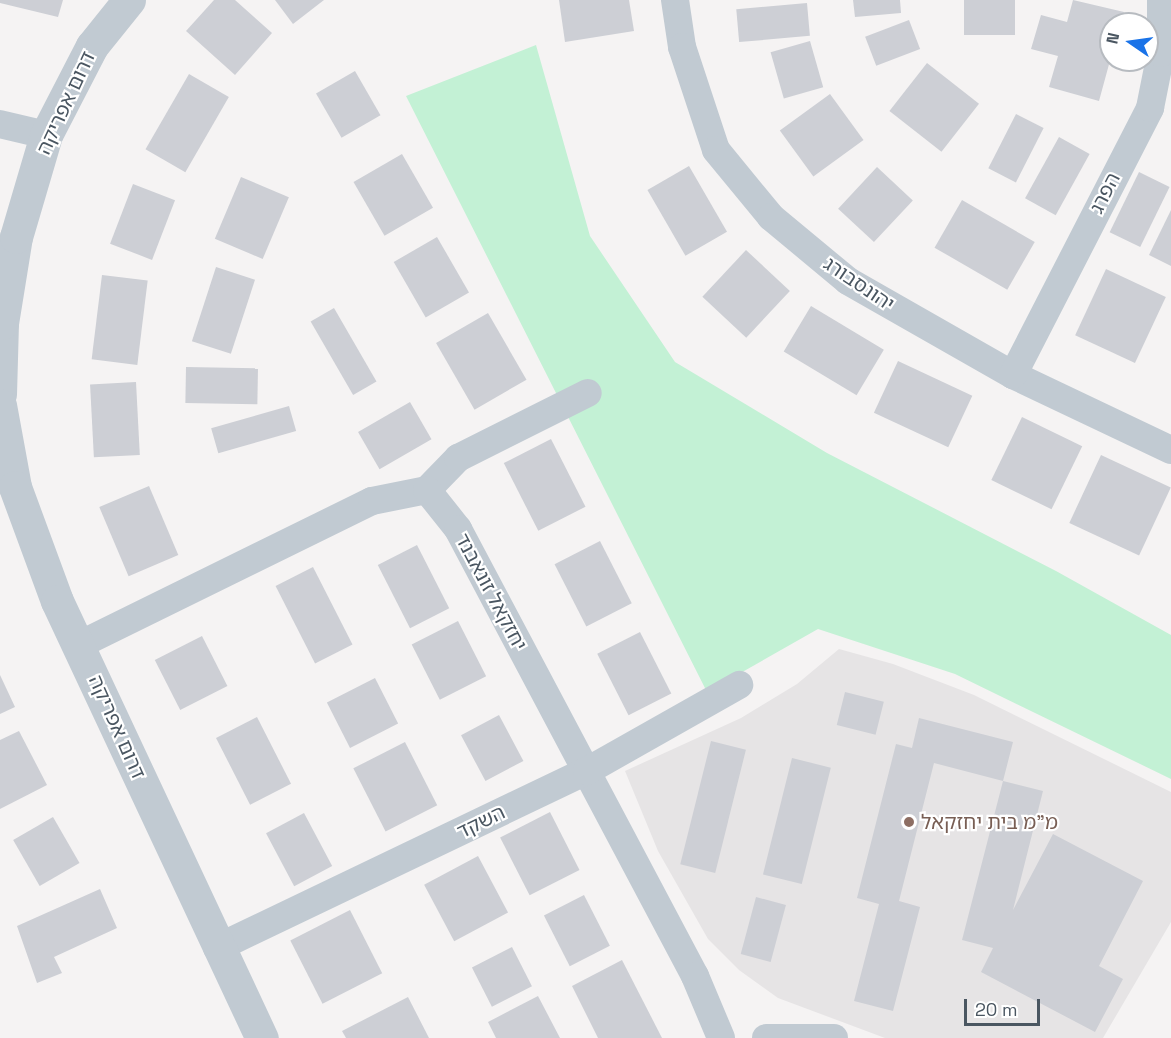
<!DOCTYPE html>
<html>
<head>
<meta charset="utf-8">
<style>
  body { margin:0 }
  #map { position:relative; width:1171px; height:1038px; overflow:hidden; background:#f5f3f3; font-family:"Space Grotesk","Noto Sans Hebrew",sans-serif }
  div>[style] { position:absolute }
  .education>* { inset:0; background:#e6e4e5 }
  .green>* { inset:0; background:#c3f1d5 }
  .building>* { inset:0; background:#cdcfd5; transform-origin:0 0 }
  .minor>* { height:28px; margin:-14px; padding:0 14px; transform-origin:14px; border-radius:14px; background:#c1cad2 }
  .tertiary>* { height:33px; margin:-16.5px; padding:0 16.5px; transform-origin:16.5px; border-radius:16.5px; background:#c1cad2 }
  .dots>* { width:16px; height:16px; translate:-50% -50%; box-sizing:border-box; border:3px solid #fff; border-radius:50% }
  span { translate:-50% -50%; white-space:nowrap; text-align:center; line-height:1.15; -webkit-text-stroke:4.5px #fff; paint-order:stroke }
  .street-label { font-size:20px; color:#4a5661 }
  .education-label { font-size:20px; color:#785e54 }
  .left { translate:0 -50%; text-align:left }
  .north { position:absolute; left:1099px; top:12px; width:60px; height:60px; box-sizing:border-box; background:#fff; border:2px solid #b7bbc0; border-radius:50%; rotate:283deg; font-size:16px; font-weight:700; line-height:24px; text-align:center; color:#4a5661 }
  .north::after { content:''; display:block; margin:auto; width:21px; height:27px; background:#1a73e8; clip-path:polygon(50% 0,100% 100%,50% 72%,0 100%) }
  .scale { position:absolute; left:964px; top:999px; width:76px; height:27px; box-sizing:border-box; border:3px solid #4a5661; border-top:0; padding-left:8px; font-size:18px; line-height:21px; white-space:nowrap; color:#4a5661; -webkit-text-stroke:4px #fff; paint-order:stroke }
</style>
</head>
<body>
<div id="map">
  <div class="education">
    <div style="clip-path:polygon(839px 649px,893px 664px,974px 695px,1171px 792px,1171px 922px,1103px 1038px,885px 1038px,778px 998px,739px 970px,708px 939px,658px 851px,625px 771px,741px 718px,797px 684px)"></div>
  </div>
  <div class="green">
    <div style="clip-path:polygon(536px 45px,590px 236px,675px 362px,827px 453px,1056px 571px,1171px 635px,1171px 779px,955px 674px,818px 629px,707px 692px,406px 96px)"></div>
  </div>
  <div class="building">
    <div style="clip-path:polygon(0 0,63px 0,58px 17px,0 3px)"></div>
    <div style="clip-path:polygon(214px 0,235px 0,272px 33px,235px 75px,186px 31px)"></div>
    <div style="clip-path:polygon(275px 0,324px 0,293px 24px)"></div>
    <div style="clip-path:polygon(559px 0,629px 0,634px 31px,565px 42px)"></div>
    <div style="clip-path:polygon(853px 0,900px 0,901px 13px,855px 17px)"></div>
    <div style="left:964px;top:0;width:51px;height:35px"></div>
    <div style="clip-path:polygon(1073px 0,1124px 12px,1120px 24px,1111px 24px,1111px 57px,1099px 101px,1049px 87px,1058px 56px,1031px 49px,1041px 15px,1067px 22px)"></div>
    <div style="left:807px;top:3px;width:33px;height:71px;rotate:85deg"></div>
    <div style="left:909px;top:20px;width:31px;height:47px;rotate:69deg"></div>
    <div style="left:810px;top:41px;width:48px;height:41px;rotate:74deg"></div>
    <div style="left:927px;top:63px;width:66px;height:61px;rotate:38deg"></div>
    <div style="left:355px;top:71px;width:51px;height:45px;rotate:60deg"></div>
    <div style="left:189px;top:74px;width:46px;height:87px;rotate:30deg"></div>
    <div style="left:830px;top:94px;width:57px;height:62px;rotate:54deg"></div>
    <div style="left:1016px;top:114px;width:31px;height:61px;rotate:27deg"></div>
    <div style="left:1059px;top:137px;width:35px;height:70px;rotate:29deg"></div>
    <div style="left:402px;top:154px;width:62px;height:56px;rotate:60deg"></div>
    <div style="left:689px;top:166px;width:76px;height:48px;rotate:60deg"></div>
    <div style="left:877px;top:167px;width:49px;height:57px;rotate:43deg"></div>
    <div style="left:1139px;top:172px;width:34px;height:67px;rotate:26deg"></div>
    <div style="left:241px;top:177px;width:52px;height:67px;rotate:23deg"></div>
    <div style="left:133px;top:184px;width:45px;height:64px;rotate:21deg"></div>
    <div style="left:962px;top:200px;width:84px;height:55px;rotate:30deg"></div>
    <div style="clip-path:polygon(1171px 210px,1171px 266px,1149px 255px)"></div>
    <div style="left:437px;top:237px;width:64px;height:50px;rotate:60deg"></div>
    <div style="left:746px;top:250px;width:60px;height:64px;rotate:43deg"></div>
    <div style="left:216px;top:267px;width:41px;height:78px;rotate:18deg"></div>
    <div style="left:1106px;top:269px;width:66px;height:73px;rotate:25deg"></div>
    <div style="left:102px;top:275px;width:46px;height:85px;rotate:7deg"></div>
    <div style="left:811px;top:306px;width:85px;height:53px;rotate:31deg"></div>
    <div style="left:334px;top:308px;width:85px;height:27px;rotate:60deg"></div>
    <div style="left:488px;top:313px;width:77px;height:60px;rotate:60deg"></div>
    <div style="left:898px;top:361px;width:82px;height:57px;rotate:25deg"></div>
    <div style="left:186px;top:367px;width:72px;height:36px;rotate:1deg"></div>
    <div style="left:136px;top:382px;width:73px;height:46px;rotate:87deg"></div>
    <div style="left:410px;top:402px;width:43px;height:60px;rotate:60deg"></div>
    <div style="left:289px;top:406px;width:26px;height:81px;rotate:74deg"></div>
    <div style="left:1022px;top:417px;width:67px;height:70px;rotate:26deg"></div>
    <div style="left:551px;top:439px;width:76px;height:53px;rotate:63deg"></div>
    <div style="left:1101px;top:455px;width:77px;height:75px;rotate:25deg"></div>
    <div style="left:149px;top:486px;width:75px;height:54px;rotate:67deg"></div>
    <div style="left:600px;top:541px;width:70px;height:51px;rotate:63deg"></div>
    <div style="left:417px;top:545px;width:71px;height:44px;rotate:63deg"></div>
    <div style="left:313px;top:567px;width:87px;height:42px;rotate:63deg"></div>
    <div style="left:458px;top:621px;width:62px;height:52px;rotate:63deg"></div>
    <div style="left:640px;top:632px;width:69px;height:48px;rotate:63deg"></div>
    <div style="left:202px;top:636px;width:56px;height:53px;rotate:63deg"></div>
    <div style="clip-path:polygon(0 675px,15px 707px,0 714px)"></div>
    <div style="left:375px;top:678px;width:51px;height:54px;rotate:63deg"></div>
    <div style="left:845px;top:692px;width:40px;height:34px;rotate:14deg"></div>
    <div style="left:499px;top:715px;width:52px;height:43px;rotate:62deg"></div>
    <div style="left:257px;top:717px;width:75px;height:46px;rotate:63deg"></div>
    <div style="clip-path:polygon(919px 718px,1013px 742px,1003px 781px,1043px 791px,1013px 910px,1053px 834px,1143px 881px,1099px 966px,1123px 979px,1095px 1032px,981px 972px,993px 948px,962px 940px,1003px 781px,934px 763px,899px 901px,920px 907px,893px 1011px,854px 1001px,879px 904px,857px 898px,896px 744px,912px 748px)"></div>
    <div style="clip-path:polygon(19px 731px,47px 785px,0 809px,0 740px)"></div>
    <div style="left:711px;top:741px;width:36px;height:127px;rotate:14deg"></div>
    <div style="left:405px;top:742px;width:71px;height:58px;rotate:63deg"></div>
    <div style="left:792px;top:758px;width:40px;height:120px;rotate:14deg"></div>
    <div style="left:550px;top:812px;width:65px;height:56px;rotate:63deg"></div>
    <div style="left:304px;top:813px;width:60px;height:43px;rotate:62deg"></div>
    <div style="left:53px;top:817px;width:53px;height:46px;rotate:60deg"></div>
    <div style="left:478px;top:856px;width:64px;height:61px;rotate:62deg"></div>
    <div style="clip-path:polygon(100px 889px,117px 928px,54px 957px,62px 973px,37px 983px,17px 926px)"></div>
    <div style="left:584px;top:895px;width:57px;height:45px;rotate:63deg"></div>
    <div style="left:756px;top:897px;width:31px;height:59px;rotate:15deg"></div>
    <div style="left:350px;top:910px;width:71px;height:67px;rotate:63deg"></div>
    <div style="left:512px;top:947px;width:44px;height:45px;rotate:63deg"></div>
    <div style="clip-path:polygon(622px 960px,662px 1038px,598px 1038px,572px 986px)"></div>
    <div style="clip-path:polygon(538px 996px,560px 1038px,496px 1038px,488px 1022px)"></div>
    <div style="clip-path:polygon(408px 997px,429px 1038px,346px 1038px,342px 1031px)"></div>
  </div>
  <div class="minor">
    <div style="left:675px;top:0;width:48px;rotate:81.5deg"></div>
    <div style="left:682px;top:47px;width:108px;rotate:71.7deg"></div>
    <div style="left:716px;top:150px;width:87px;rotate:50.6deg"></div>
    <div style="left:771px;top:217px;width:100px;rotate:39.7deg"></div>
    <div style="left:848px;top:281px;width:190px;rotate:29.7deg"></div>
    <div style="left:1013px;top:375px;width:175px;rotate:25.4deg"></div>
    <div style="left:0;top:124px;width:47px;rotate:13.4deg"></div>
    <div style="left:1013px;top:375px;width:300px;rotate:-62.8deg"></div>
    <div style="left:1150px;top:108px;width:56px;rotate:-78.7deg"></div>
    <div style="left:1161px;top:53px;width:53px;rotate:-90deg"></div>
    <div style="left:427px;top:490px;width:45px;rotate:-45.9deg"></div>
    <div style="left:458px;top:458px;width:145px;rotate:-26.6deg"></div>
    <div style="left:79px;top:645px;width:326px;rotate:-26.2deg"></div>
    <div style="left:372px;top:501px;width:56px;rotate:-11.3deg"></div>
    <div style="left:427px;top:490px;width:50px;rotate:51.5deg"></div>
    <div style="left:458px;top:529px;width:506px;rotate:62.07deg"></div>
    <div style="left:695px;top:976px;width:67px;rotate:67.2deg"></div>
    <div style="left:217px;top:948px;width:410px;rotate:-25.6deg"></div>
    <div style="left:587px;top:771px;width:175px;rotate:-29.5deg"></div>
    <div style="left:766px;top:1038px;width:68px"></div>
  </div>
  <div class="tertiary">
    <div style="left:0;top:394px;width:71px;rotate:-88.4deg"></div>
    <div style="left:2px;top:323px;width:87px;rotate:-80.8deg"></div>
    <div style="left:16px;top:237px;width:106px;rotate:-73.6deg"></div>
    <div style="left:46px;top:135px;width:100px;rotate:-62.7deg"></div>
    <div style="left:92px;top:46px;width:59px;rotate:-51.2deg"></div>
    <div style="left:0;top:405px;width:83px;rotate:79.6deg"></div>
    <div style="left:15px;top:487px;width:121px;rotate:69.8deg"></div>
    <div style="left:57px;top:601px;width:483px;rotate:64.9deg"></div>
  </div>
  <div class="dots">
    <div style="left:909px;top:822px;background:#8d6e63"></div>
  </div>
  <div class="street-label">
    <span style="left:66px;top:103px;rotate:-65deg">דרום אפריקה</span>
    <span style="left:1105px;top:193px;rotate:-63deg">הפרג</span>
    <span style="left:859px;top:284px;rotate:34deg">יהונסבורג</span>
    <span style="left:491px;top:592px;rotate:62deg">יחזקאל זונאבנד</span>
    <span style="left:117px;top:727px;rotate:66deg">דרום אפריקה</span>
    <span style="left:481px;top:822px;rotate:-26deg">השקד</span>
  </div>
  <div class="education-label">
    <span class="left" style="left:921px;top:822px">מ"מ בית יחזקאל</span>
  </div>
  <div class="north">N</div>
  <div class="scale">20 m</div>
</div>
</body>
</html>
